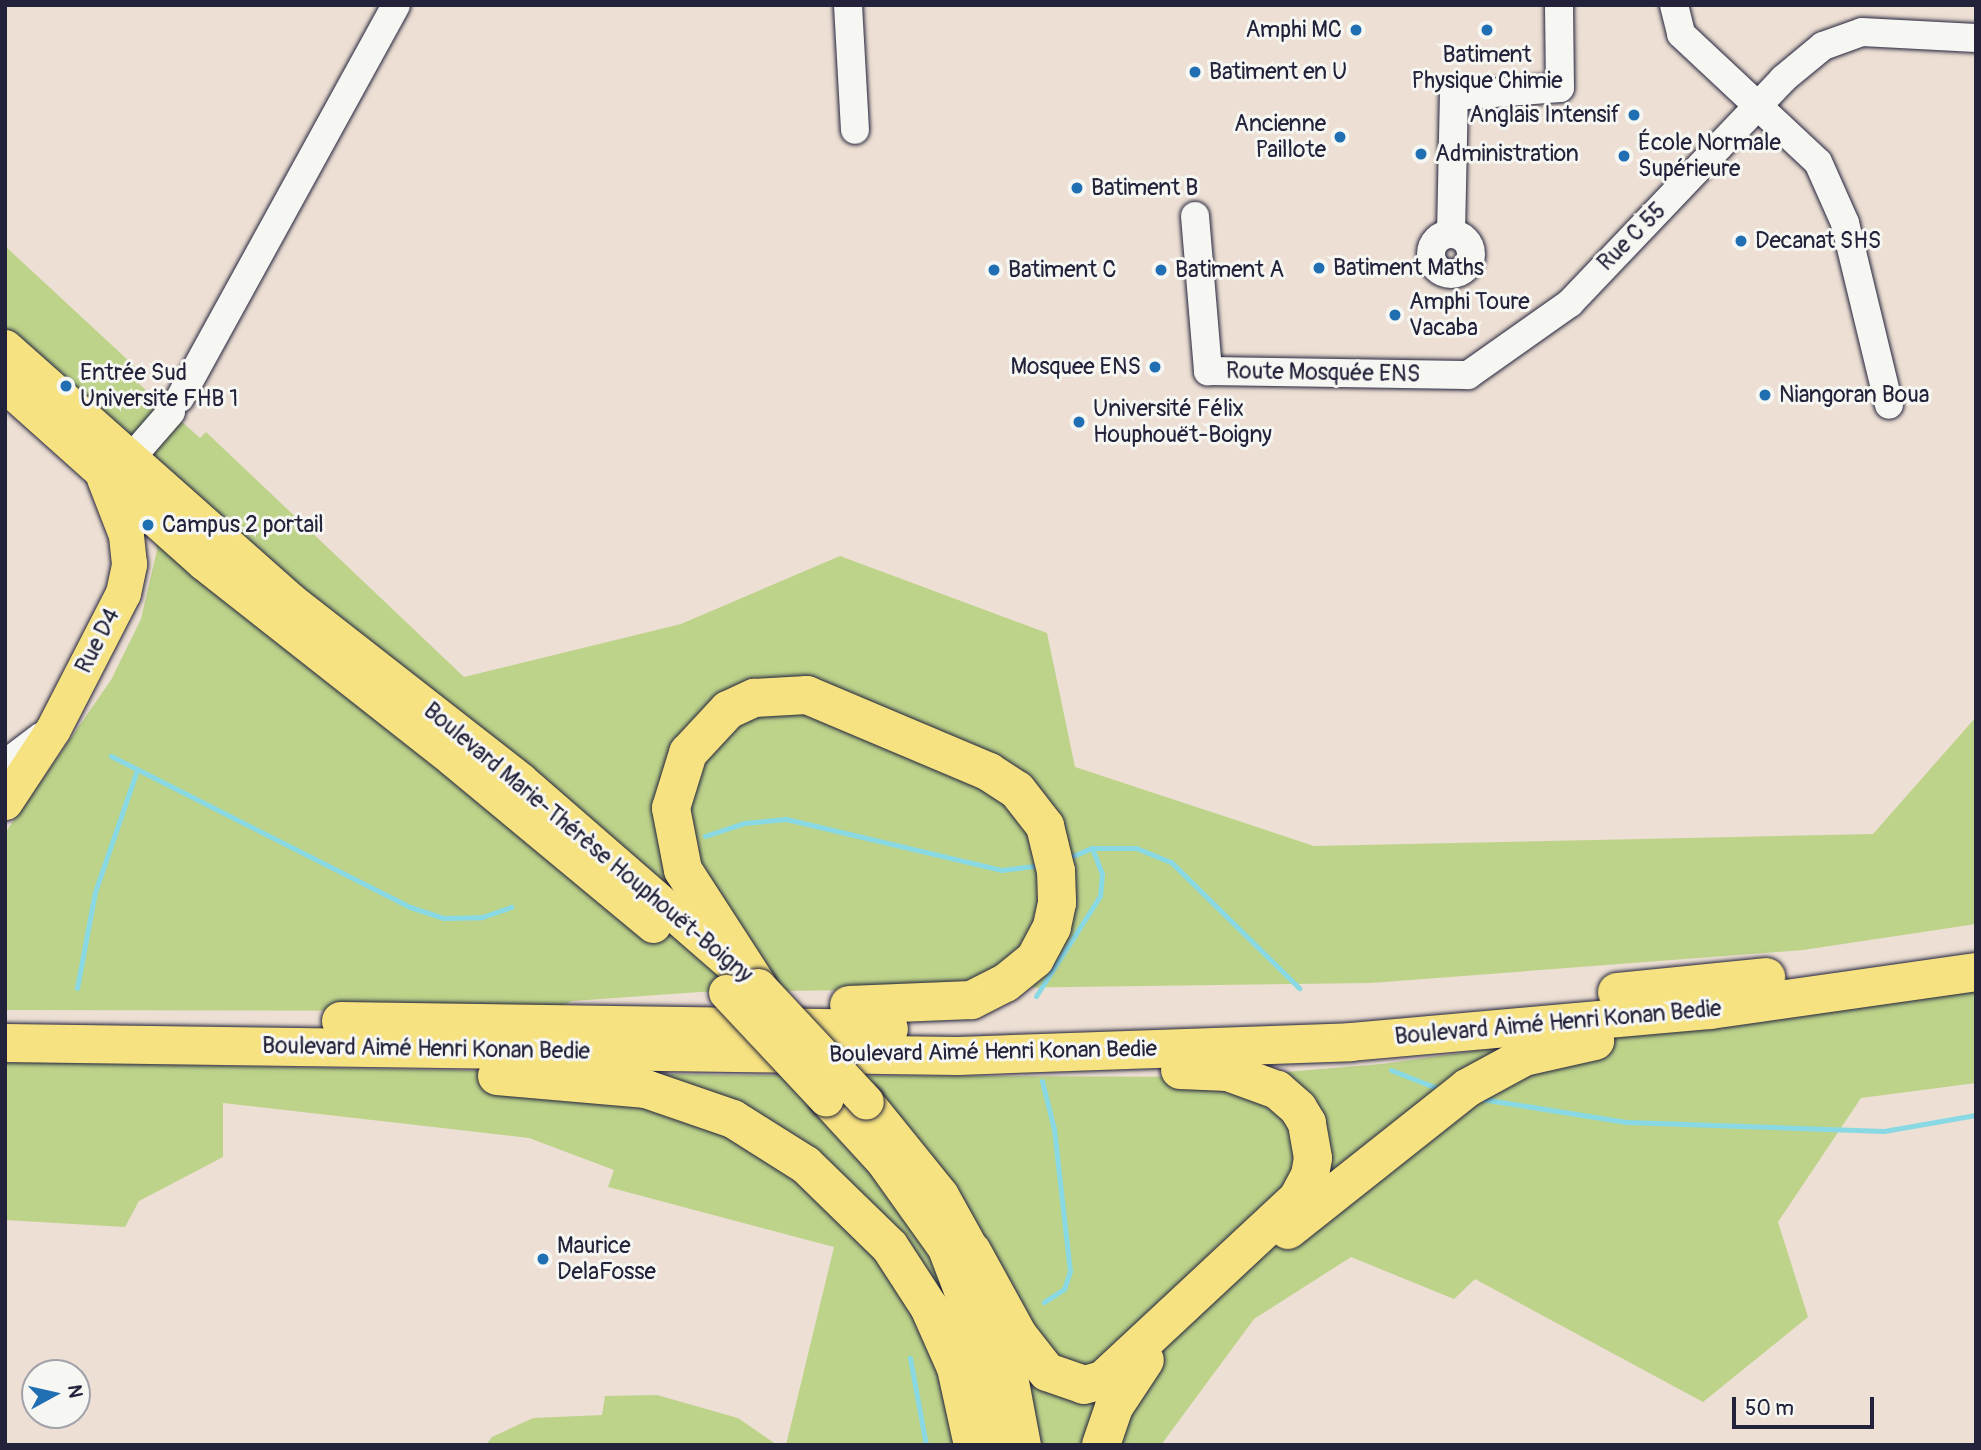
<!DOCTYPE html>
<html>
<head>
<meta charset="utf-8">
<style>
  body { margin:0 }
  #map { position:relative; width:1981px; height:1450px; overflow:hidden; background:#eddfd3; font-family:Pangolin,sans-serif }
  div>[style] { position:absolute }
  .green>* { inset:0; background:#bdd38a }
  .stream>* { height:5px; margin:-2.5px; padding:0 2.5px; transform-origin:2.5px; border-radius:2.5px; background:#89d9e4 }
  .roads { filter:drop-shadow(0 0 2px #22223b) drop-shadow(0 0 2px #22223b) }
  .minor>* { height:28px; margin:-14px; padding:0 14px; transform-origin:14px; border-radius:14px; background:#f6f6f2 }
  .minor>.ring { margin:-14px; padding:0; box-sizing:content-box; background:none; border:28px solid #f6f6f2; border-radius:50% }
  .major>* { height:35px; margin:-17.5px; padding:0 17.5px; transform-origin:17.5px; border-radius:17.5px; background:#f6e281 }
  .highway>* { height:38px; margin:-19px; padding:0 19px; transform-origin:19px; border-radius:19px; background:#f6e281 }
  .bridges { filter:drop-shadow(0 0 2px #22223b) drop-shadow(0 0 2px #22223b) }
  .major-bridge>* { height:35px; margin:-17.5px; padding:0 17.5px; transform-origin:17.5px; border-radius:17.5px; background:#f6e281 }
  .dots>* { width:19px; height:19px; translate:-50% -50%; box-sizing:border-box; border:4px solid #f6f6f2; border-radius:50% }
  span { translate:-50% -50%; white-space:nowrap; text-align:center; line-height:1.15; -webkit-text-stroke:6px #f6f6f2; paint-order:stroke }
  .poi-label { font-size:23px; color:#22223b }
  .right { translate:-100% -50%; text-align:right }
  .left { translate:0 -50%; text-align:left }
  .street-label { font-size:23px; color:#22223b }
  .frame { position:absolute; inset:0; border:7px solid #22223b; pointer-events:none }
  .north { position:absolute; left:21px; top:1359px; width:70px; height:70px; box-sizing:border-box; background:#f6f6f2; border:2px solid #a1a1a9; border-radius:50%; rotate:82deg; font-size:19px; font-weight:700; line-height:28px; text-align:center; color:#22223b }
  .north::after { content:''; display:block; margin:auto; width:24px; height:32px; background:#1f6fb2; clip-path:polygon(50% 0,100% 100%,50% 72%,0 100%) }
  .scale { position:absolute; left:1732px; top:1397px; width:142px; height:32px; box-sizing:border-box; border:4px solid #22223b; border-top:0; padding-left:9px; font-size:21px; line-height:24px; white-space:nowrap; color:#22223b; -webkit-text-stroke:5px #f6f6f2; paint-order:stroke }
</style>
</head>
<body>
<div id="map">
  <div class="green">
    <div style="clip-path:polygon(5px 246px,144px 375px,138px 383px,200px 438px,206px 432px,464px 677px,681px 624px,840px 556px,1047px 633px,1075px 767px,1314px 846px,1873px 834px,1976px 717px,1976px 924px,1803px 950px,1371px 983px,700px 992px,572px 1001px,553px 1011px,5px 1010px,5px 833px,111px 680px,141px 619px,157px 550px,152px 514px,5px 372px)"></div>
    <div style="clip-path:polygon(1976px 980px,1976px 1083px,1861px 1098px,1778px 1222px,1808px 1317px,1703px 1402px,1475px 1279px,1454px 1299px,1351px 1257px,1254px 1319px,1161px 1445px,786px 1445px,834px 1247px,608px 1187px,614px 1170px,529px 1138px,223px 1103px,223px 1157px,139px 1201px,125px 1227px,5px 1220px,5px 1062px,720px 1075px,1224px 1077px,1382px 1064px)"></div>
    <div style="clip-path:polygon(657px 1395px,738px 1418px,777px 1445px,486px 1445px,492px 1437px,533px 1418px,602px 1415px,605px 1396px)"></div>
  </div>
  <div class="stream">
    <div style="left:111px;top:756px;width:335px;rotate:26.8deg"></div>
    <div style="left:410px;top:907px;width:35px;rotate:18deg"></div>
    <div style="left:443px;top:918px;width:39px;rotate:-1deg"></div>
    <div style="left:482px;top:917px;width:31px;rotate:-19deg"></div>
    <div style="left:705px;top:836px;width:41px;rotate:-18.4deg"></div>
    <div style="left:744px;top:823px;width:42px;rotate:-5.4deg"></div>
    <div style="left:786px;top:819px;width:222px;rotate:13.3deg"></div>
    <div style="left:1002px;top:870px;width:38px;rotate:-7deg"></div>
    <div style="left:1068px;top:858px;width:26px;rotate:-23deg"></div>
    <div style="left:1092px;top:848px;width:44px"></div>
    <div style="left:1136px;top:848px;width:38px;rotate:22deg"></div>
    <div style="left:1171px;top:862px;width:180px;rotate:44.5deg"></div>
    <div style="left:77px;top:988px;width:98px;rotate:-79.4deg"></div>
    <div style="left:95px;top:892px;width:129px;rotate:-71deg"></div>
    <div style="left:1036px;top:996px;width:119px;rotate:-57.4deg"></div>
    <div style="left:1100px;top:896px;width:22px;rotate:-85deg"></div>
    <div style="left:1102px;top:874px;width:28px;rotate:-111deg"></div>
    <div style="left:1391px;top:1070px;width:55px;rotate:21.4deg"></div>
    <div style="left:1042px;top:1081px;width:49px;rotate:76deg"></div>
    <div style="left:1054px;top:1129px;width:143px;rotate:83.6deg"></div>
    <div style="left:1070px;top:1271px;width:19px;rotate:108deg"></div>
    <div style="left:1064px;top:1289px;width:24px;rotate:147deg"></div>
    <div style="left:1482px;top:1099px;width:146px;rotate:9.1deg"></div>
    <div style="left:1626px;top:1122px;width:258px;rotate:2deg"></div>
    <div style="left:1884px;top:1131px;width:93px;rotate:-9.9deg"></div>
    <div style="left:910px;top:1358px;width:88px;rotate:79.6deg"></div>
  </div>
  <div class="roads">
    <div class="minor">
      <div style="left:848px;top:5px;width:125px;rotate:86.8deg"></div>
      <div style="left:1674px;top:5px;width:30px;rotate:76deg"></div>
      <div style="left:1681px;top:34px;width:187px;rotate:43.1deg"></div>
      <div style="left:1818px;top:162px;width:67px;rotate:66.1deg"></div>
      <div style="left:1845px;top:223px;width:187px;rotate:76.4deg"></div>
      <div style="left:1195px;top:216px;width:156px;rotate:85.2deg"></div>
      <div style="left:1208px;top:371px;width:260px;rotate:0.9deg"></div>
      <div style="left:1468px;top:375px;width:125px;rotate:-35.2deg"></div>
      <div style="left:1570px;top:303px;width:309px;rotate:-46.4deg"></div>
      <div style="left:1783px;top:79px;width:52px;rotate:-39.5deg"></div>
      <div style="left:1823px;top:46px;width:41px;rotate:-19.7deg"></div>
      <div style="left:1862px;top:32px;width:114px;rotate:3deg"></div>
      <div style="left:1451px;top:234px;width:138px;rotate:-88.8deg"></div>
      <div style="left:1454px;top:96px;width:106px;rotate:-4.3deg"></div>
      <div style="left:1560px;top:88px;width:83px;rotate:-90.7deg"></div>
      <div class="ring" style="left:1431px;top:234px;width:12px;height:12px"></div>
      <div style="left:180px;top:398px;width:448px;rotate:-61.2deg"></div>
      <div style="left:131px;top:458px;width:61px;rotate:-49deg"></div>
      <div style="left:5px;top:764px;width:46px;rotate:-37.1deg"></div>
    </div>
    <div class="major">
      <div style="left:5px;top:347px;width:381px;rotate:41.6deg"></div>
      <div style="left:290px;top:600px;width:292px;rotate:38deg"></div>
      <div style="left:520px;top:780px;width:293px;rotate:41deg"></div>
      <div style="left:5px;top:385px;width:266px;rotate:41.8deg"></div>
      <div style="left:203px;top:562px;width:318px;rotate:38.2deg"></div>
      <div style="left:453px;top:759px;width:260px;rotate:39.7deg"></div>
      <div style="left:5px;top:802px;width:87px;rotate:-56.7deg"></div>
      <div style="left:53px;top:729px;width:153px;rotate:-62.8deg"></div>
      <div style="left:123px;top:593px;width:30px;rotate:-78deg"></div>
      <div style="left:129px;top:564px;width:29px;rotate:-96deg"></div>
      <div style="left:126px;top:535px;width:61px;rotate:-111.1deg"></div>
      <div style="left:826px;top:1099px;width:84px;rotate:47.4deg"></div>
      <div style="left:883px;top:1161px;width:107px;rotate:54.5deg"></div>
      <div style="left:945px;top:1248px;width:105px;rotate:69.3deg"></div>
      <div style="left:982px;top:1346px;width:100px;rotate:81.4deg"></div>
      <div style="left:866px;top:1102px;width:119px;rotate:51.1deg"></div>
      <div style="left:941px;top:1195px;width:64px;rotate:61deg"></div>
      <div style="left:972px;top:1251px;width:72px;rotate:68.1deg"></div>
      <div style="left:999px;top:1318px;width:129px;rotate:79.3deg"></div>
    </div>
    <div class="highway">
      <div style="left:758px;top:986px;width:138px;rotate:-122.9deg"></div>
      <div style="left:683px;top:870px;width:63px;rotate:-101deg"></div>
      <div style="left:671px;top:808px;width:58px;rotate:-72.8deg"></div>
      <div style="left:688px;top:753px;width:59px;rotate:-47.1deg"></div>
      <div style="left:728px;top:710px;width:29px;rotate:-25deg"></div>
      <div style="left:754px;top:698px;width:53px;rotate:-3.2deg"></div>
      <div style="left:807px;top:695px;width:198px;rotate:22.9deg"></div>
      <div style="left:989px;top:772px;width:33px;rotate:33deg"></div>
      <div style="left:1017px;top:790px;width:46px;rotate:52.1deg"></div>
      <div style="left:1045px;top:826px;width:46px;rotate:76.3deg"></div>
      <div style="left:1056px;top:871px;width:32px;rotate:88deg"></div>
      <div style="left:1057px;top:903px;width:25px;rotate:102deg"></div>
      <div style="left:1052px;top:927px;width:36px;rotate:118deg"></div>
      <div style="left:1035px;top:959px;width:38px;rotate:141deg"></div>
      <div style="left:1005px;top:983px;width:38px;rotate:153deg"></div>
      <div style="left:971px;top:1000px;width:122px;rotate:177.7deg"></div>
      <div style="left:1617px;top:992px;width:150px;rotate:-5.7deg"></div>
      <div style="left:341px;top:1021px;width:548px;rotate:0.84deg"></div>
      <div style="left:5px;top:1043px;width:953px;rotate:0.78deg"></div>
      <div style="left:958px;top:1056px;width:393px;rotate:-2deg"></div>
      <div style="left:1351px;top:1042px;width:360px;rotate:-5.1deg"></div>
      <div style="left:1710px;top:1010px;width:269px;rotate:-8.1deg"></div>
      <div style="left:497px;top:1076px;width:150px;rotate:5deg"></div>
      <div style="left:646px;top:1089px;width:92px;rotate:19deg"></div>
      <div style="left:733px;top:1119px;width:86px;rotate:32.2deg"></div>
      <div style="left:806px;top:1165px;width:117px;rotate:44.3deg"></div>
      <div style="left:890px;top:1247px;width:72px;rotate:57deg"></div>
      <div style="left:929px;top:1307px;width:67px;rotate:66.1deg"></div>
      <div style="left:956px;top:1368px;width:79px;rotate:77.6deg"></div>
      <div style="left:1288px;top:1230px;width:228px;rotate:-38.4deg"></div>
      <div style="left:1467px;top:1088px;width:65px;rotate:-28.5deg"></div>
      <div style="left:1524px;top:1057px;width:73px;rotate:-12.7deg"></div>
      <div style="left:972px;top:1251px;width:96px;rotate:61.3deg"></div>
      <div style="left:1018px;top:1335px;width:47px;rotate:51.9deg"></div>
      <div style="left:1047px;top:1372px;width:39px;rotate:19deg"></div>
      <div style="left:1084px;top:1385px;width:20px;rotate:-15deg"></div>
      <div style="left:1103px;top:1380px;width:267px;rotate:-43deg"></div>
      <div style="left:1298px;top:1198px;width:26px;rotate:-62deg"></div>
      <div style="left:1310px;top:1175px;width:17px;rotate:-80deg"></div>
      <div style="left:1313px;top:1158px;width:36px;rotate:-100deg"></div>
      <div style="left:1307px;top:1123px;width:17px;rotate:-121deg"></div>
      <div style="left:1298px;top:1108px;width:28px;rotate:-139deg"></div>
      <div style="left:1277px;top:1090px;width:52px;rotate:-159.8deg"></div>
      <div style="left:1228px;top:1072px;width:48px;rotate:-177.6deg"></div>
      <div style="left:1101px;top:1445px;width:40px;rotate:-71.1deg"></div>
      <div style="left:1114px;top:1407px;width:56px;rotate:-56.6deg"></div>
    </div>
  </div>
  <div class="bridges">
    <div class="major-bridge">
      <div style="left:758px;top:986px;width:158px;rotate:47deg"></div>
      <div style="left:726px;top:992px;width:146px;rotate:46.9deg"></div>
    </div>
  </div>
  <div class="dots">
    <div style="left:1356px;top:30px;background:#1f6fb2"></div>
    <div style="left:1487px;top:30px;background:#1f6fb2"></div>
    <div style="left:1195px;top:72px;background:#1f6fb2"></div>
    <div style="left:1634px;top:115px;background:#1f6fb2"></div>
    <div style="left:1340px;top:137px;background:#1f6fb2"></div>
    <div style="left:1421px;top:154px;background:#1f6fb2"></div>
    <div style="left:1624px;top:156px;background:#1f6fb2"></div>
    <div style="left:1077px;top:188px;background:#1f6fb2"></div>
    <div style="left:1741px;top:241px;background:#1f6fb2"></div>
    <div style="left:1319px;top:268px;background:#1f6fb2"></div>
    <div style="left:994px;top:270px;background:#1f6fb2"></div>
    <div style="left:1161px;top:270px;background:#1f6fb2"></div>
    <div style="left:1395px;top:315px;background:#1f6fb2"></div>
    <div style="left:1155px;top:367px;background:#1f6fb2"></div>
    <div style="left:66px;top:386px;background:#1f6fb2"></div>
    <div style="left:1765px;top:395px;background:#1f6fb2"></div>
    <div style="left:1079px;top:422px;background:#1f6fb2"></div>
    <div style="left:148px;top:525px;background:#1f6fb2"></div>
    <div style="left:543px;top:1259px;background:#1f6fb2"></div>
  </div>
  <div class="poi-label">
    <span class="right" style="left:1342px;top:30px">Amphi MC</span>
    <span style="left:1487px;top:68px">Batiment<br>Physique Chimie</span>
    <span class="left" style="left:1209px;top:72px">Batiment en U</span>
    <span class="right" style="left:1620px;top:115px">Anglais Intensif</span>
    <span class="right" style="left:1326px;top:137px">Ancienne<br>Paillote</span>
    <span class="left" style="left:1638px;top:156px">École Normale<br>Supérieure</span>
    <span class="left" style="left:1435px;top:154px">Administration</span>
    <span class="left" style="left:1091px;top:188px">Batiment B</span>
    <span class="left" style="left:1755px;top:241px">Decanat SHS</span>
    <span class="left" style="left:1333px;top:268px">Batiment Maths</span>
    <span class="left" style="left:1008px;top:270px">Batiment C</span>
    <span class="left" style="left:1175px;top:270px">Batiment A</span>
    <span class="left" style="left:1409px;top:315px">Amphi Toure<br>Vacaba</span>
    <span class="right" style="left:1141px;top:367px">Mosquee ENS</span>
    <span class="left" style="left:80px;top:386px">Entrée Sud<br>Universite FHB 1</span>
    <span class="left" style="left:1779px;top:395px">Niangoran Boua</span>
    <span class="left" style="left:1093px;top:422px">Université Félix<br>Houphouët-Boigny</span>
    <span class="left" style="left:162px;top:525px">Campus 2 portail</span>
    <span class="left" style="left:557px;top:1259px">Maurice<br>DelaFosse</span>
  </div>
  <div class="street-label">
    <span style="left:1632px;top:237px;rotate:-45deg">Rue C 55</span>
    <span style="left:1323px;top:373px;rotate:1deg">Route Mosquée ENS</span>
    <span style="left:98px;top:641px;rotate:-63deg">Rue D4</span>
    <span style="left:588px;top:843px;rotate:40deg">Boulevard Marie-Thérèse Houphouët-Boigny</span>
    <span style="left:1558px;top:1023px;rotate:-5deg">Boulevard Aimé Henri Konan Bedie</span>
    <span style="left:426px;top:1049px;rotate:1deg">Boulevard Aimé Henri Konan Bedie</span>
    <span style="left:993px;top:1052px;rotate:-1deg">Boulevard Aimé Henri Konan Bedie</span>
  </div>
  <div class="frame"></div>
  <div class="north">N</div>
  <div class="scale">50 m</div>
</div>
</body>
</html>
